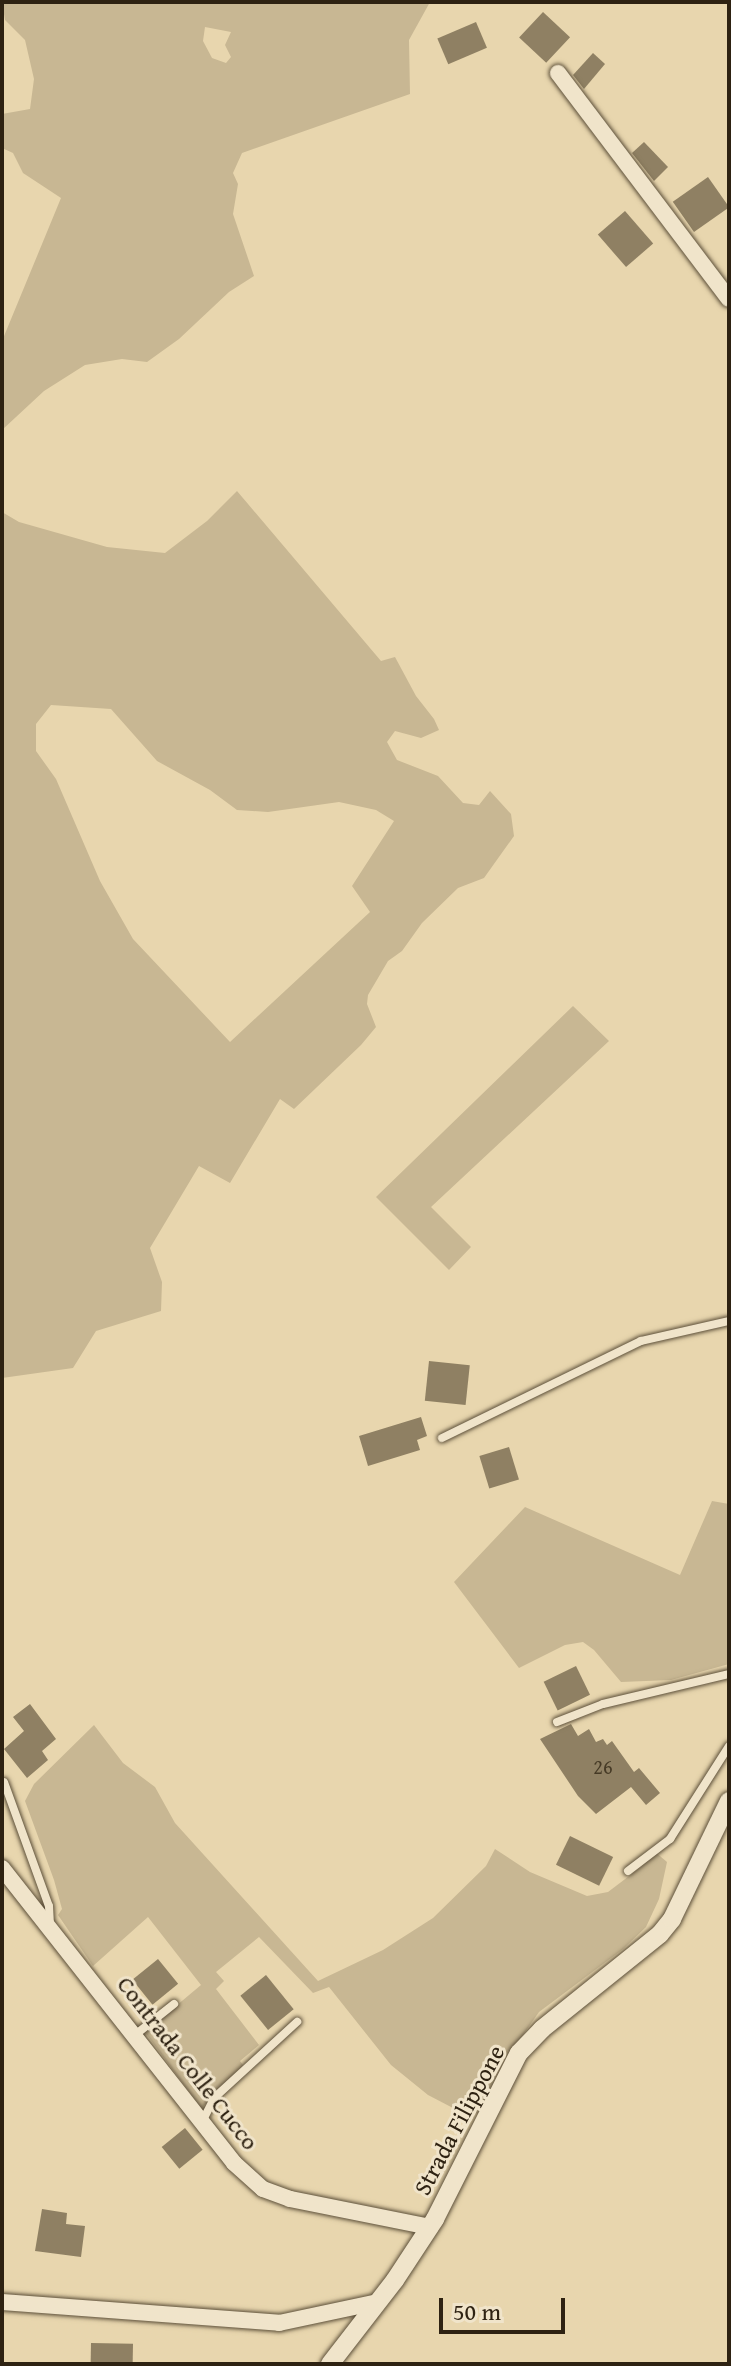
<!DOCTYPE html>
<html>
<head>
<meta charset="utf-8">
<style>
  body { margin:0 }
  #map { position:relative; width:731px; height:2366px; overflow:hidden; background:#e8d6ae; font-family:"Gentium Book Plus",serif }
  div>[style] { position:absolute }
  .green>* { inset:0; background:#c8b793 }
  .building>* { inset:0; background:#8f8063; transform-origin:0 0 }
  .roads { filter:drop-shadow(0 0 2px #5c4f39) drop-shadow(0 0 2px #5c4f39) }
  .service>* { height:8px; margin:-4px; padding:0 4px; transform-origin:4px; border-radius:4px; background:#f0e4ca }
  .minor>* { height:16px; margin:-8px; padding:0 8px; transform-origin:8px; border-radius:8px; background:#f0e4ca }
  .tertiary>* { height:18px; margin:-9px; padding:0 9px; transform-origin:9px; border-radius:9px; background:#f0e4ca }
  span { translate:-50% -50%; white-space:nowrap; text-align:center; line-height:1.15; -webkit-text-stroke:6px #f0e4ca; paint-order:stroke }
  .number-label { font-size:20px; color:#463a26 }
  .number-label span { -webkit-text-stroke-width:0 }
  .street-label { font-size:24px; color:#2e2212 }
  .frame { position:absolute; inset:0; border:4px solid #2e2212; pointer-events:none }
  .scale { position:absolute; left:439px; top:2298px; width:126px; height:36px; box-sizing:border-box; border:4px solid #2e2212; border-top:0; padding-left:10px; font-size:24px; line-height:28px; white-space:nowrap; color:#2e2212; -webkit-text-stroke:6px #f0e4ca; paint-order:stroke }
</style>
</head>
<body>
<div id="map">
  <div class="green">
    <div style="clip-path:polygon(evenodd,2px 2px,430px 2px,409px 40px,410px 94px,242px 153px,233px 173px,238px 184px,233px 214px,254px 276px,229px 292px,179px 339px,147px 362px,122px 359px,85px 365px,44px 391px,2px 430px,2px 341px,61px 198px,23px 173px,13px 153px,2px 148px,2px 114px,30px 109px,34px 79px,25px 40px,5px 20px,2px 2px,205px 27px,231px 32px,225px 45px,231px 57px,226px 63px,212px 58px,203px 41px,205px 27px)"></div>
    <div style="clip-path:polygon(evenodd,237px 491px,381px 661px,395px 657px,416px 696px,434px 719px,439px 730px,421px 738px,395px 731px,387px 742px,397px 760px,438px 776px,463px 803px,479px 805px,490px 791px,511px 814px,514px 836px,484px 878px,458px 888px,422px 923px,402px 951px,388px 961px,368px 995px,367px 1004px,376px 1027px,361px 1045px,294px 1109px,280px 1099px,230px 1183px,199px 1166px,150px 1248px,162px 1282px,161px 1311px,96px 1331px,73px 1368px,2px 1378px,2px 512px,19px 522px,107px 547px,165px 553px,207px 521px,237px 491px,51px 705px,111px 709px,157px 761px,210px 790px,237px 810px,268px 812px,339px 802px,376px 810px,394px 821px,352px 886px,370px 912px,230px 1042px,133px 939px,100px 881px,56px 779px,36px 751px,36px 724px,51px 705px)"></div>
    <div style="clip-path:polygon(573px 1006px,609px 1041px,431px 1207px,471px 1247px,449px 1270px,376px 1197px)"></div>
    <div style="clip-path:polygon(712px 1501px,729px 1504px,729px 1664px,671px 1680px,621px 1682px,594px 1650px,583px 1642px,565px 1645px,519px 1668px,454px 1582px,525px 1507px,680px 1575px)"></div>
    <div style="clip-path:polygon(94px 1725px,123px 1763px,155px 1787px,175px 1823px,318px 1981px,383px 1950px,433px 1918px,486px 1866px,495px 1849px,530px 1872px,587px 1896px,608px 1892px,641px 1867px,654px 1851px,667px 1862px,659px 1899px,646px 1927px,623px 1949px,539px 2012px,504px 2062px,483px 2115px,453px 2108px,428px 2095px,391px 2065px,329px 1987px,313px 1993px,259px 1937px,216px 1972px,224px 1981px,216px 1989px,259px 2045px,240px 2061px,246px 2069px,201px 2108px,145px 2032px,201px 1985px,148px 1917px,93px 1966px,58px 1915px,62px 1909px,54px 1880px,25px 1801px,34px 1784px)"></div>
  </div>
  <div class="building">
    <div style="left:543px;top:12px;width:37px;height:35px;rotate:43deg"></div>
    <div style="left:476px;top:22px;width:28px;height:42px;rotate:67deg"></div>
    <div style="clip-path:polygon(593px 53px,605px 64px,584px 89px,573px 75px)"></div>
    <div style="clip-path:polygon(644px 142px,668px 167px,654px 181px,632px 153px)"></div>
    <div style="left:708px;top:177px;width:37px;height:43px;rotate:55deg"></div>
    <div style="left:625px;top:211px;width:43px;height:36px;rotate:49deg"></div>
    <div style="left:429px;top:1361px;width:41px;height:40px;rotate:6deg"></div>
    <div style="clip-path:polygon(421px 1417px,427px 1436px,417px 1440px,420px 1450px,368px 1466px,359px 1436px)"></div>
    <div style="left:509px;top:1447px;width:34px;height:31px;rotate:73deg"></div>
    <div style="left:576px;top:1666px;width:32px;height:36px;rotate:64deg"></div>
    <div style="clip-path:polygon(30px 1704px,56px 1739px,42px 1751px,48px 1760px,27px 1778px,4px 1749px,24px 1731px,13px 1717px)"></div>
    <div style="clip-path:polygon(571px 1724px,578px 1736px,589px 1729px,596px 1742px,603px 1739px,607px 1745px,612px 1741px,634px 1772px,639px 1768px,660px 1793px,646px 1805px,631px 1787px,596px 1814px,578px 1796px,540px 1739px)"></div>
    <div style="left:570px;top:1836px;width:48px;height:32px;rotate:26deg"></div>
    <div style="left:158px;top:1959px;width:32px;height:33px;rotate:51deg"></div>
    <div style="left:266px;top:1975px;width:44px;height:33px;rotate:51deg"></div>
    <div style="left:185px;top:2128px;width:28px;height:30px;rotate:51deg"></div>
    <div style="clip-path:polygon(42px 2209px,67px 2213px,66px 2224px,85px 2226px,81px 2257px,35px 2251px)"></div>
    <div style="left:91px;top:2343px;width:42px;height:21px;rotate:1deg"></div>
  </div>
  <div class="roads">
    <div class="service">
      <div style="left:442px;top:1438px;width:221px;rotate:-26deg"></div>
      <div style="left:641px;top:1341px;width:90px;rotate:-12.8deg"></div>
      <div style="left:557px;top:1722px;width:49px;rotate:-21.4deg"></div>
      <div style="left:603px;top:1704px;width:130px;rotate:-13.4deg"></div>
      <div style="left:4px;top:1782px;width:132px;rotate:70.1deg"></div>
      <div style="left:49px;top:1906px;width:19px;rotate:87deg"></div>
      <div style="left:628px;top:1871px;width:53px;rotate:-37.3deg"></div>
      <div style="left:670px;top:1839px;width:110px;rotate:-57.6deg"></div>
      <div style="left:135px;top:2035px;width:50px;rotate:-38.5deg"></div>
      <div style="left:203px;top:2120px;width:25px;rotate:-63deg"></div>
      <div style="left:214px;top:2098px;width:113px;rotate:-42.5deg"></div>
    </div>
    <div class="minor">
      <div style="left:558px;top:73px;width:283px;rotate:52.9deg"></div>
      <div style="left:2px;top:1868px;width:375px;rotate:51.8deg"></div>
      <div style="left:234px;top:2163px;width:39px;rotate:42deg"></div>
      <div style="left:263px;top:2189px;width:29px;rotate:20deg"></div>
      <div style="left:290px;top:2199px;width:143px;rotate:11.3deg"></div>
      <div style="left:2px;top:2302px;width:278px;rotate:4.3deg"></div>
      <div style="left:279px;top:2323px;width:101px;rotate:-12deg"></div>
    </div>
    <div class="tertiary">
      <div style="left:330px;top:2364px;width:106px;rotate:-52.3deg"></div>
      <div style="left:395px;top:2280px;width:73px;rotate:-56.7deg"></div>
      <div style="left:435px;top:2219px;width:186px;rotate:-63.2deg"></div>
      <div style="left:519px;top:2053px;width:33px;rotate:-46deg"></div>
      <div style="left:542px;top:2029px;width:151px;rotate:-38.8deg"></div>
      <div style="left:660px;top:1934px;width:19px;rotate:-51deg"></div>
      <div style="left:672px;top:1919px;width:131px;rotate:-64.2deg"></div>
    </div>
  </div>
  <div class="number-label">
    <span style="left:603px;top:1766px">26</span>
  </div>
  <div class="street-label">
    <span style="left:188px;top:2063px;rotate:52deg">Contrada Colle Cucco</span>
    <span style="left:459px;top:2120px;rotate:-62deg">Strada Filippone</span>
  </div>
  <div class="frame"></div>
  <div class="scale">50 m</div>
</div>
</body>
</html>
